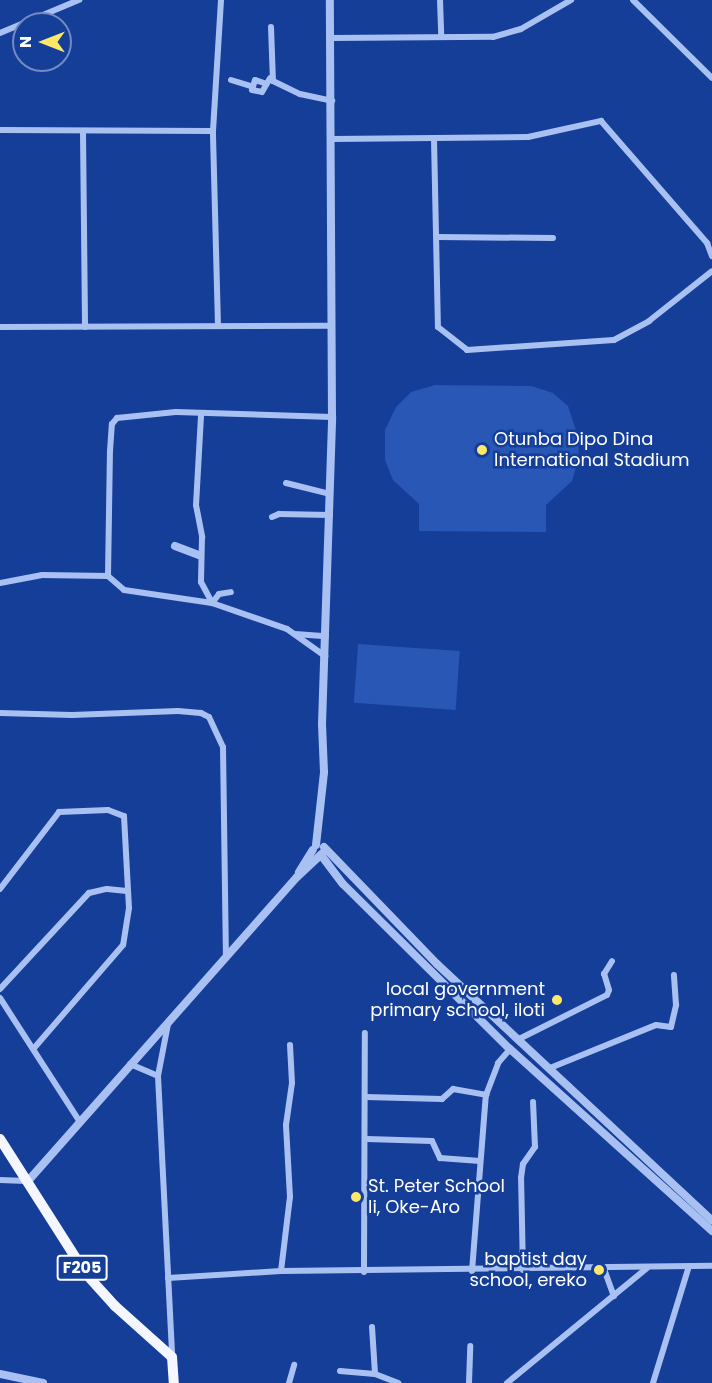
<!DOCTYPE html>
<html>
<head>
<meta charset="utf-8">
<style>
  body { margin:0 }
  #map { position:relative; width:712px; height:1383px; overflow:hidden; background:#153e99; font-family:Poppins,sans-serif }
  div>[style] { position:absolute }
  .green>* { inset:0; background:#2857b6; transform-origin:0 0 }
  .minor>* { height:6px; margin:-3px; padding:0 3px; transform-origin:3px; border-radius:3px; background:#a9c1f2 }
  .tertiary>* { height:8px; margin:-4px; padding:0 4px; transform-origin:4px; border-radius:4px; background:#a9c1f2 }
  .primary>* { height:10px; margin:-5px; padding:0 5px; transform-origin:5px; border-radius:5px; background:#f4f7ff }
  .dots>* { width:16px; height:16px; translate:-50% -50%; box-sizing:border-box; border:3px solid #153e99; border-radius:50% }
  span { translate:-50% -50%; white-space:nowrap; text-align:center; line-height:1.15; -webkit-text-stroke:5px #153e99; paint-order:stroke }
  .shield-label span { padding:2px 4px; background:#153e99; border:2px solid; border-radius:4px; -webkit-text-stroke-width:0 }
  .shield-label { font-size:16px; color:#fff; font-weight:700 }
  .poi-label { font-size:18px; color:#fff }
  .left { translate:0 -50%; text-align:left }
  .right { translate:-100% -50%; text-align:right }
  .north { position:absolute; left:12px; top:12px; width:60px; height:60px; box-sizing:border-box; background:#153e99; border:2px solid #738bc2; border-radius:50%; rotate:270deg; font-size:16px; font-weight:700; line-height:24px; text-align:center; color:#fff }
  .north::after { content:''; display:block; margin:auto; width:21px; height:27px; background:#ffe76a; clip-path:polygon(50% 0,100% 100%,50% 72%,0 100%) }
</style>
</head>
<body>
<div id="map">
  <div class="green">
    <div style="clip-path:polygon(435px 385px,531px 386px,553px 393px,568px 406px,579px 440px,578px 461px,572px 481px,546px 505px,546px 532px,419px 531px,419px 504px,393px 480px,385px 460px,385px 430px,396px 407px,411px 392px)"></div>
    <div style="left:358px;top:644px;width:102px;height:59px;rotate:4deg"></div>
  </div>
  <div class="minor">
    <div style="left:440px;top:0;width:37px;rotate:88deg"></div>
    <div style="left:633px;top:0;width:111px;rotate:44.6deg"></div>
    <div style="left:271px;top:27px;width:54px;rotate:87.9deg"></div>
    <div style="left:273px;top:81px;width:30px;rotate:26deg"></div>
    <div style="left:300px;top:94px;width:33px;rotate:12deg"></div>
    <div style="left:0;top:33px;width:86px;rotate:-22.7deg"></div>
    <div style="left:331px;top:38px;width:162px;rotate:-0.4deg"></div>
    <div style="left:493px;top:37px;width:29px;rotate:-16deg"></div>
    <div style="left:521px;top:29px;width:58px;rotate:-30.1deg"></div>
    <div style="left:231px;top:80px;width:21px;rotate:17deg"></div>
    <div style="left:264px;top:83px;width:9px;rotate:-162deg"></div>
    <div style="left:255px;top:80px;width:10px;rotate:107deg"></div>
    <div style="left:252px;top:90px;width:10px;rotate:11deg"></div>
    <div style="left:262px;top:92px;width:16px;rotate:-60deg"></div>
    <div style="left:0;top:130px;width:213px;rotate:0.3deg"></div>
    <div style="left:83px;top:132px;width:195px;rotate:89.4deg"></div>
    <div style="left:332px;top:139px;width:196px;rotate:-0.6deg"></div>
    <div style="left:528px;top:137px;width:75px;rotate:-12.4deg"></div>
    <div style="left:601px;top:121px;width:162px;rotate:49deg"></div>
    <div style="left:707px;top:243px;width:14px;rotate:69deg"></div>
    <div style="left:434px;top:139px;width:188px;rotate:88.8deg"></div>
    <div style="left:438px;top:327px;width:37px;rotate:38deg"></div>
    <div style="left:467px;top:350px;width:147px;rotate:-3.9deg"></div>
    <div style="left:614px;top:340px;width:40px;rotate:-28deg"></div>
    <div style="left:649px;top:321px;width:80px;rotate:-38.4deg"></div>
    <div style="left:437px;top:237px;width:116px;rotate:0.5deg"></div>
    <div style="left:218px;top:326px;width:195px;rotate:-91.5deg"></div>
    <div style="left:213px;top:131px;width:131px;rotate:-86.5deg"></div>
    <div style="left:0;top:327px;width:330px;rotate:-0.2deg"></div>
    <div style="left:201px;top:416px;width:89px;rotate:93.2deg"></div>
    <div style="left:196px;top:505px;width:33px;rotate:79deg"></div>
    <div style="left:202px;top:537px;width:45px;rotate:91.3deg"></div>
    <div style="left:201px;top:582px;width:24px;rotate:62deg"></div>
    <div style="left:212px;top:603px;width:11px;rotate:-52deg"></div>
    <div style="left:219px;top:594px;width:12px;rotate:-9deg"></div>
    <div style="left:286px;top:483px;width:45px;rotate:14deg"></div>
    <div style="left:272px;top:517px;width:8px;rotate:-23deg"></div>
    <div style="left:279px;top:514px;width:51px;rotate:1.1deg"></div>
    <div style="left:108px;top:576px;width:125px;rotate:-89.1deg"></div>
    <div style="left:110px;top:451px;width:27px;rotate:-86deg"></div>
    <div style="left:112px;top:424px;width:8px;rotate:-50deg"></div>
    <div style="left:117px;top:418px;width:59px;rotate:-5.8deg"></div>
    <div style="left:176px;top:412px;width:156px;rotate:1.8deg"></div>
    <div style="left:0;top:583px;width:43px;rotate:-10.8deg"></div>
    <div style="left:42px;top:575px;width:66px;rotate:0.9deg"></div>
    <div style="left:108px;top:576px;width:21px;rotate:41deg"></div>
    <div style="left:124px;top:590px;width:89px;rotate:8.4deg"></div>
    <div style="left:212px;top:603px;width:79px;rotate:19.1deg"></div>
    <div style="left:287px;top:629px;width:47px;rotate:35.4deg"></div>
    <div style="left:295px;top:634px;width:31px;rotate:4deg"></div>
    <div style="left:0;top:713px;width:72px;rotate:1.6deg"></div>
    <div style="left:72px;top:715px;width:106px;rotate:-2.2deg"></div>
    <div style="left:178px;top:711px;width:23px;rotate:5deg"></div>
    <div style="left:201px;top:713px;width:9px;rotate:27deg"></div>
    <div style="left:209px;top:717px;width:33px;rotate:65deg"></div>
    <div style="left:223px;top:747px;width:211px;rotate:89.2deg"></div>
    <div style="left:0;top:889px;width:97px;rotate:-52.5deg"></div>
    <div style="left:59px;top:812px;width:49px;rotate:-2.3deg"></div>
    <div style="left:108px;top:810px;width:17px;rotate:21deg"></div>
    <div style="left:124px;top:816px;width:92px;rotate:86.9deg"></div>
    <div style="left:129px;top:908px;width:37px;rotate:99deg"></div>
    <div style="left:123px;top:945px;width:135px;rotate:130.8deg"></div>
    <div style="left:0;top:989px;width:131px;rotate:-47.2deg"></div>
    <div style="left:89px;top:893px;width:18px;rotate:-13deg"></div>
    <div style="left:107px;top:889px;width:20px;rotate:6deg"></div>
    <div style="left:0;top:998px;width:148px;rotate:57.2deg"></div>
    <div style="left:168px;top:1024px;width:53px;rotate:100.9deg"></div>
    <div style="left:158px;top:1076px;width:280px;rotate:87.1deg"></div>
    <div style="left:519px;top:1039px;width:98px;rotate:-26.6deg"></div>
    <div style="left:607px;top:995px;width:5px;rotate:-68deg"></div>
    <div style="left:609px;top:990px;width:17px;rotate:-107deg"></div>
    <div style="left:604px;top:974px;width:15px;rotate:-58deg"></div>
    <div style="left:130px;top:1064px;width:30px;rotate:23deg"></div>
    <div style="left:550px;top:1068px;width:114px;rotate:-22.1deg"></div>
    <div style="left:656px;top:1025px;width:15px;rotate:8deg"></div>
    <div style="left:671px;top:1027px;width:23px;rotate:-77deg"></div>
    <div style="left:676px;top:1005px;width:30px;rotate:-94deg"></div>
    <div style="left:366px;top:1097px;width:76px;rotate:1.5deg"></div>
    <div style="left:442px;top:1099px;width:15px;rotate:-42deg"></div>
    <div style="left:453px;top:1089px;width:34px;rotate:10deg"></div>
    <div style="left:367px;top:1139px;width:65px;rotate:1.8deg"></div>
    <div style="left:432px;top:1141px;width:19px;rotate:65deg"></div>
    <div style="left:440px;top:1158px;width:40px;rotate:4.3deg"></div>
    <div style="left:0;top:1180px;width:26px;rotate:2deg"></div>
    <div style="left:604px;top:1269px;width:29px;rotate:70deg"></div>
    <div style="left:523px;top:1270px;width:92px;rotate:-91.2deg"></div>
    <div style="left:521px;top:1178px;width:14px;rotate:-82deg"></div>
    <div style="left:523px;top:1164px;width:21px;rotate:-55deg"></div>
    <div style="left:535px;top:1147px;width:45px;rotate:-92.5deg"></div>
    <div style="left:281px;top:1271px;width:75px;rotate:-83.1deg"></div>
    <div style="left:290px;top:1197px;width:72px;rotate:-93.2deg"></div>
    <div style="left:286px;top:1125px;width:42px;rotate:-81.9deg"></div>
    <div style="left:292px;top:1083px;width:38px;rotate:-93deg"></div>
    <div style="left:472px;top:1271px;width:177px;rotate:-85.5deg"></div>
    <div style="left:486px;top:1095px;width:34px;rotate:-69deg"></div>
    <div style="left:498px;top:1063px;width:18px;rotate:-49deg"></div>
    <div style="left:364px;top:1272px;width:239px;rotate:-89.8deg"></div>
    <div style="left:168px;top:1278px;width:113px;rotate:-3.5deg"></div>
    <div style="left:281px;top:1271px;width:431px;rotate:-0.7deg"></div>
    <div style="left:372px;top:1327px;width:47px;rotate:86.3deg"></div>
    <div style="left:340px;top:1371px;width:35px;rotate:5deg"></div>
    <div style="left:375px;top:1374px;width:25px;rotate:21deg"></div>
    <div style="left:289px;top:1383px;width:19px;rotate:-74deg"></div>
    <div style="left:469px;top:1383px;width:37px;rotate:-88deg"></div>
    <div style="left:507px;top:1383px;width:181px;rotate:-39.4deg"></div>
    <div style="left:653px;top:1383px;width:122px;rotate:-72.9deg"></div>
  </div>
  <div class="tertiary">
    <div style="left:175px;top:546px;width:26px;rotate:21deg"></div>
    <div style="left:316px;top:845px;width:73px;rotate:-83.7deg"></div>
    <div style="left:324px;top:772px;width:48px;rotate:-92.4deg"></div>
    <div style="left:322px;top:724px;width:307px;rotate:-88.1deg"></div>
    <div style="left:332px;top:417px;width:417px;rotate:-90.3deg"></div>
    <div style="left:324px;top:847px;width:163px;rotate:46deg"></div>
    <div style="left:437px;top:964px;width:376px;rotate:43deg"></div>
    <div style="left:321px;top:855px;width:36px;rotate:53deg"></div>
    <div style="left:343px;top:884px;width:235px;rotate:44.7deg"></div>
    <div style="left:510px;top:1049px;width:272px;rotate:42deg"></div>
    <div style="left:299px;top:872px;width:26px;rotate:-58deg"></div>
    <div style="left:28px;top:1181px;width:406px;rotate:-48.5deg"></div>
    <div style="left:297px;top:877px;width:37px;rotate:-43deg"></div>
    <div style="left:0;top:1374px;width:44px;rotate:11.8deg"></div>
  </div>
  <div class="primary">
    <div style="left:0;top:1139px;width:160px;rotate:57.5deg"></div>
    <div style="left:86px;top:1274px;width:43px;rotate:47.8deg"></div>
    <div style="left:115px;top:1306px;width:76px;rotate:41.8deg"></div>
    <div style="left:172px;top:1357px;width:26px;rotate:86deg"></div>
  </div>
  <div class="dots">
    <div style="left:482px;top:450px;background:#ffe76a"></div>
    <div style="left:557px;top:1000px;background:#ffe76a"></div>
    <div style="left:356px;top:1197px;background:#ffe76a"></div>
    <div style="left:599px;top:1270px;background:#ffe76a"></div>
  </div>
  <div class="shield-label">
    <span style="left:82px;top:1268px">F205</span>
  </div>
  <div class="poi-label">
    <span class="left" style="left:494px;top:450px">Otunba Dipo Dina<br>International Stadium</span>
    <span class="right" style="left:545px;top:1000px">local government<br>primary school, iloti</span>
    <span class="left" style="left:368px;top:1197px">St. Peter School<br>Ii, Oke-Aro</span>
    <span class="right" style="left:587px;top:1270px">baptist day<br>school, ereko</span>
  </div>
  <div class="north">N</div>
</div>
</body>
</html>
